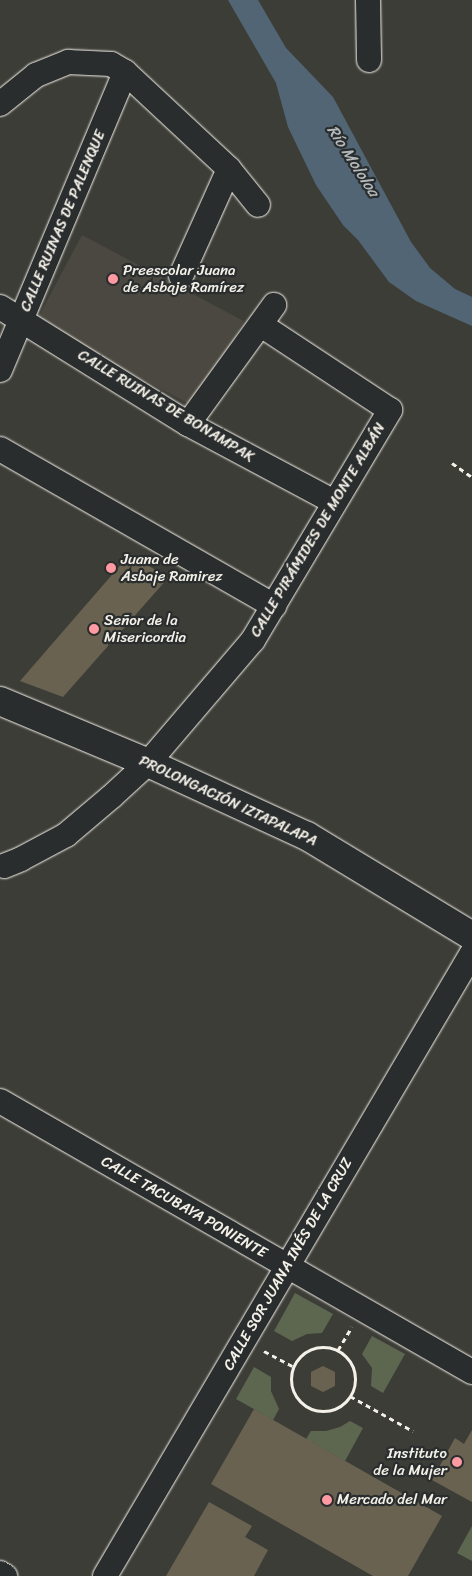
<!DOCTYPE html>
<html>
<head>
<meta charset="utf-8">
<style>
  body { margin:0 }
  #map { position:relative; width:472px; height:1576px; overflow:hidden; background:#3d3d38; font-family:Sriracha,sans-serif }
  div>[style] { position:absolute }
  .built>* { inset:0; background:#4a4840; transform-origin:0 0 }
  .green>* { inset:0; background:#5d674f }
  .water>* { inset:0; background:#526575 }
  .building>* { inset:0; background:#696251 }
  .path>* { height:3px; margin-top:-1.5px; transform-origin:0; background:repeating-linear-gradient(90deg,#f4f1e8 0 5px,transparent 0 9px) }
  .path>.ring { margin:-1.5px; padding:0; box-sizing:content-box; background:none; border:3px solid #f4f1e8; border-radius:50% }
  .roads { filter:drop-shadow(0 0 1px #f4f1e8) drop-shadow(0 0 1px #f4f1e8) }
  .street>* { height:24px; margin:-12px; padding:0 12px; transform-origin:12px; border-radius:12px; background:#2a2d2e }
  .secondary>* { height:28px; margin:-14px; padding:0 14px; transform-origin:14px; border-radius:14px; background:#2a2d2e }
  .dots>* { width:14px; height:14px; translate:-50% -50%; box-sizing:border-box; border:2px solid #2a2d2e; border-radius:50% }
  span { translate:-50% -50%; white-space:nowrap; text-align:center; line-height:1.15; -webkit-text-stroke:4.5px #2a2d2e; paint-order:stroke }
  .street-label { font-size:15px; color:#f4f1e8 }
  .poi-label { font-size:15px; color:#f4f1e8 }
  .left { translate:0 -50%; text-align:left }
  .right { translate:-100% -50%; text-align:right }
  .water-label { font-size:16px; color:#b3b9ba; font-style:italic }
</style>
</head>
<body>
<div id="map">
  <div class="built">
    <div style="left:82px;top:235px;width:183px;height:99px;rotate:28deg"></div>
  </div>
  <div class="green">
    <div style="clip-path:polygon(295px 1293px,333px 1314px,322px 1333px,307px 1334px,292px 1341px,274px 1331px)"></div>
    <div style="clip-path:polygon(372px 1336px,405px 1354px,383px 1393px,371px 1386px,372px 1368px,362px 1354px)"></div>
    <div style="clip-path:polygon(254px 1367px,271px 1377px,271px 1391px,279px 1409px,273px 1420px,236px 1399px)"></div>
    <div style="clip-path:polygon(350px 1421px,363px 1428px,345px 1461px,306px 1439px,311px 1431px,326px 1431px,340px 1427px)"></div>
    <div style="clip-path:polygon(472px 1526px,472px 1561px,457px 1553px)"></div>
  </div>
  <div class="water">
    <div style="clip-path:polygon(228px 0,258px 0,286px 48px,333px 97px,411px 242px,430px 268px,455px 289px,472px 297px,472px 326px,416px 301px,389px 282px,358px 240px,343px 225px,316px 185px,288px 127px,276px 83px)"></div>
  </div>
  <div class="building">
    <div style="clip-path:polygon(130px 554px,168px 578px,63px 697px,20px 681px)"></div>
    <div style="clip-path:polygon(323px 1366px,335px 1372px,335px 1386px,323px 1392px,311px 1386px,311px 1372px)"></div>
    <div style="clip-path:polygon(254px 1409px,442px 1516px,408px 1576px,373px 1576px,211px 1484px)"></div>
    <div style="clip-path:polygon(472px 1430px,472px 1502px,432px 1480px,455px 1438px,464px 1444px)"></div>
    <div style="clip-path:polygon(209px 1502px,252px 1526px,245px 1537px,268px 1550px,254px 1576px,166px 1576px)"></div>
  </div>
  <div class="path">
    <div style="left:452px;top:463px;width:24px;rotate:35deg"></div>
    <div class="ring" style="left:291px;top:1347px;width:61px;height:61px"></div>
    <div style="left:338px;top:1350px;width:27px;rotate:-59deg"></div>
    <div style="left:264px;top:1351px;width:32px;rotate:28deg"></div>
    <div style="left:350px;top:1396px;width:72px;rotate:29.1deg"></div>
  </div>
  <div class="roads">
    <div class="street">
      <div style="left:368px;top:0;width:60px;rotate:89deg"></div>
      <div style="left:0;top:104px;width:46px;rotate:-38.9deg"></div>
      <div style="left:36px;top:75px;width:35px;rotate:-22deg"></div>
      <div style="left:68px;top:62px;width:43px;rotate:2.7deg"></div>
      <div style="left:111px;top:64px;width:16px;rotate:30deg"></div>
      <div style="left:125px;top:72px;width:142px;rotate:43deg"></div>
      <div style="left:229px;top:169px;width:46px;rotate:51.1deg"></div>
      <div style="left:181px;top:276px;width:117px;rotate:-65.8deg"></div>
      <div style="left:0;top:307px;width:221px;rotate:31.9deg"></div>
      <div style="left:188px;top:424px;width:166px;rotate:28.1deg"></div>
      <div style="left:0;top:370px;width:323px;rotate:-67.2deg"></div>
      <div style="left:188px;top:424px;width:147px;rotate:-54.1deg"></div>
      <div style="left:0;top:449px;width:316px;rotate:29.8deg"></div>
      <div style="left:4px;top:866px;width:18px;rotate:-22deg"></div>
      <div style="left:21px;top:859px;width:51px;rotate:-28.1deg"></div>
      <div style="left:66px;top:835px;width:59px;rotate:-40.2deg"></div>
      <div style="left:111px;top:797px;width:50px;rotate:-42.6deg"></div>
      <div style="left:148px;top:763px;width:162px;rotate:-49.5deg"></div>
      <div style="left:253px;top:640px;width:268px;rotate:-59.2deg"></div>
      <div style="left:390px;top:410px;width:154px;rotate:-146.6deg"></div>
      <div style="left:0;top:1101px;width:544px;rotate:29.86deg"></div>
      <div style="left:0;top:1573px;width:6px;rotate:31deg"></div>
      <div style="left:105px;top:1576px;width:723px;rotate:-59.5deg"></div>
    </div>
    <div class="secondary">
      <div style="left:0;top:701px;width:160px;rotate:22.7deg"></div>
      <div style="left:148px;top:763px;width:175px;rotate:24.7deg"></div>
      <div style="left:307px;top:836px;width:193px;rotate:31.2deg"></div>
    </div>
  </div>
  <div class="dots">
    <div style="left:113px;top:279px;background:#ff9aa2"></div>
    <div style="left:111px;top:568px;background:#ff9aa2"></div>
    <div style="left:94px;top:629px;background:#ff9aa2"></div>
    <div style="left:457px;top:1462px;background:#ff9aa2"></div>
    <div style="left:327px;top:1500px;background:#ff9aa2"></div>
  </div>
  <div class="street-label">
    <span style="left:63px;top:221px;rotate:-67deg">CALLE RUINAS DE PALENQUE</span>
    <span style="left:166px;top:406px;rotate:31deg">CALLE RUINAS DE BONAMPAK</span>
    <span style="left:318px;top:530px;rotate:-59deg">CALLE PIRÁMIDES DE MONTE ALBÁN</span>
    <span style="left:228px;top:801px;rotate:25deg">PROLONGACIÓN IZTAPALAPA</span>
    <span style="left:184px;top:1207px;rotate:30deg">CALLE TACUBAYA PONIENTE</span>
    <span style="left:288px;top:1264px;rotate:-60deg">CALLE SOR JUANA INÉS DE LA CRUZ</span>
  </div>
  <div class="poi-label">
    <span class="left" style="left:123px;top:279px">Preescolar Juana<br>de Asbaje Ramírez</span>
    <span class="left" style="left:121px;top:568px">Juana de<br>Asbaje Ramirez</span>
    <span class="left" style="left:104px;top:629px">Señor de la<br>Misericordia</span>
    <span class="right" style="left:447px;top:1462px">Instituto<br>de la Mujer</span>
    <span class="left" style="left:337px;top:1500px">Mercado del Mar</span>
  </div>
  <div class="water-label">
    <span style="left:353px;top:161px;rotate:57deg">Río Mololoa</span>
  </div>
</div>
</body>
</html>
